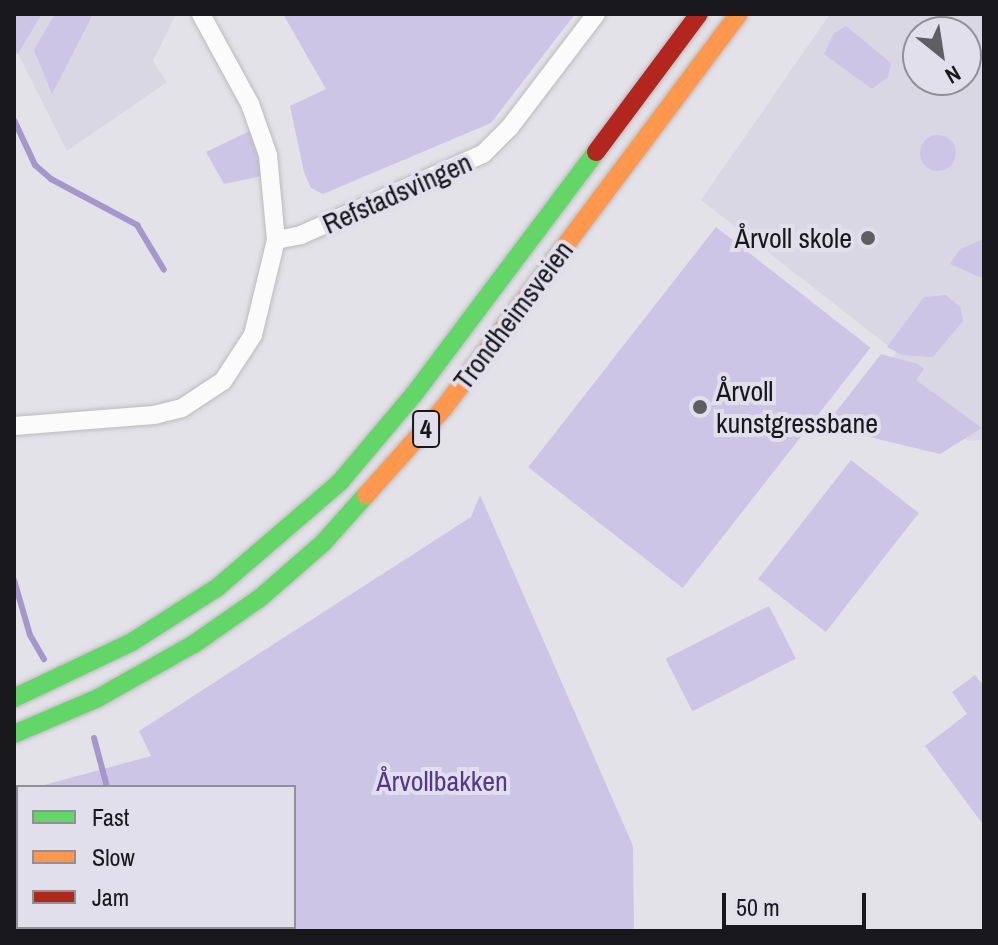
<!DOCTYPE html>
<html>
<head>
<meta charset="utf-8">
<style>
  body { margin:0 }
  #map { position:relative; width:998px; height:945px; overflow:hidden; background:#e3e2e8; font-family:"Archivo Narrow",sans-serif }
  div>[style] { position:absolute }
  .built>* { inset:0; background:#dad7e5 }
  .green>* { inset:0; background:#ccc5e5; transform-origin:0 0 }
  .round { border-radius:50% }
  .stream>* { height:6px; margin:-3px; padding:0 3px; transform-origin:3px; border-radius:3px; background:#a497cc }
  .roads { filter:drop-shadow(0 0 2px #bbbabf) drop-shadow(0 0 2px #bbbabf) }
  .street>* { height:18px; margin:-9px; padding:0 9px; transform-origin:9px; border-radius:9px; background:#fbfbfc }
  .fast>* { height:18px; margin:-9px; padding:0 9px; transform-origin:9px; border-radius:9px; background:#63d668 }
  .slow>* { height:18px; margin:-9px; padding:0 9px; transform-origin:9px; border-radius:9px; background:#ff974d }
  .jam>* { height:18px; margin:-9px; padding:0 9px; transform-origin:9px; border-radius:9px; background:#b3261e }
  .dots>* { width:22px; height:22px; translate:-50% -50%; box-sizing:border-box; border:4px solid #e1dfeb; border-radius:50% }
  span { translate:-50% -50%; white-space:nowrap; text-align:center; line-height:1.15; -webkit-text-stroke:8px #e1dfeb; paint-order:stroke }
  .shield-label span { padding:2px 6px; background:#e1dfeb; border:2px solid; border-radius:6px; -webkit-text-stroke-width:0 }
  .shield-label { font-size:26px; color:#18171c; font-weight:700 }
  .street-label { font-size:28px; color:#18171c }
  .poi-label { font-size:28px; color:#18171c }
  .right { translate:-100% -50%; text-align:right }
  .left { translate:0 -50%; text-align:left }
  .park-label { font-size:28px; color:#54378f }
  .frame { position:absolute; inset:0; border:16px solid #18171c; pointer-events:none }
  .legend { position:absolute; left:16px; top:785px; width:280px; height:144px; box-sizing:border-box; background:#e1dfeb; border:2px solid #918f98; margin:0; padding:10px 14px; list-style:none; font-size:24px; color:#18171c }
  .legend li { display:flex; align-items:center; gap:16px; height:40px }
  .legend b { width:40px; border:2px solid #918f98 }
  .north { position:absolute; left:902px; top:16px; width:80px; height:80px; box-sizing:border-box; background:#e1dfeb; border:2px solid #918f98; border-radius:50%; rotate:150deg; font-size:22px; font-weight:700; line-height:32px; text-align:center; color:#18171c }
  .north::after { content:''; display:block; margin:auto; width:28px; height:36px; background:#5f5e63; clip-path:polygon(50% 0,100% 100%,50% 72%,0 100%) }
  .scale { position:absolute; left:722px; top:893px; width:144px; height:36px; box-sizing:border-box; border:4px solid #18171c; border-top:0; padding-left:10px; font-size:24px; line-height:28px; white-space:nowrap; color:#18171c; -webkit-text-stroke:6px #e1dfeb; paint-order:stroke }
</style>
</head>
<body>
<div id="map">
  <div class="built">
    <div style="clip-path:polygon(42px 14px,176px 14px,153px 61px,167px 82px,67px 151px,18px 54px)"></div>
    <div style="clip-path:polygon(evenodd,830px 14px,984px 14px,982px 440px,968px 441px,881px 374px,896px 352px,701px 200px,830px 14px,918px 32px,966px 32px,966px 80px,918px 80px,918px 32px)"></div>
  </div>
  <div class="green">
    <div style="clip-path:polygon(14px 14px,42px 14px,18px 54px,14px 53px)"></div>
    <div style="clip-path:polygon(55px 14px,93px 14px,52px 94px,34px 50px)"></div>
    <div style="clip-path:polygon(283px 14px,575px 14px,491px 123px,323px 194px,311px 188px,304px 172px,290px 106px,326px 89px)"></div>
    <div style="clip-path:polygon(846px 26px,891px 63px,888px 77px,872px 89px,824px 54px,834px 33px)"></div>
    <div style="clip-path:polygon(256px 128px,267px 175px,224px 184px,206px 152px)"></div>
    <div class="round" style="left:920px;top:135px;width:36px;height:36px"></div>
    <div style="left:716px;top:227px;width:196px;height:305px;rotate:38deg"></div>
    <div style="clip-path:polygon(984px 239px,984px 279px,950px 264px,960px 249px)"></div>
    <div style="clip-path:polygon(946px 295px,961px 308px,963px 321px,933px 357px,902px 355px,887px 347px,924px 297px)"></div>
    <div style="clip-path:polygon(881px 354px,918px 364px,924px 369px,916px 380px,982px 428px,940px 454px,857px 434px,835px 413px)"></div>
    <div style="left:851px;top:460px;width:86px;height:151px;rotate:38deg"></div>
    <div style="clip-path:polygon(480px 495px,633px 846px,634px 931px,14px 931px,18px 792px,18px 927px,294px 927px,294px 787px,37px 787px,151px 756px,139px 731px,471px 517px)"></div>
    <div style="left:769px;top:606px;width:59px;height:116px;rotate:63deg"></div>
    <div style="clip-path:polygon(975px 675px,984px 686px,984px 826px,925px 746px,967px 714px,952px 692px)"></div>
  </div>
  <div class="stream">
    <div style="left:14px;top:120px;width:50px;rotate:65deg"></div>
    <div style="left:35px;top:165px;width:21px;rotate:41deg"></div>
    <div style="left:51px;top:179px;width:98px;rotate:28.1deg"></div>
    <div style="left:137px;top:225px;width:52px;rotate:59deg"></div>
    <div style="left:14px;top:580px;width:57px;rotate:73.8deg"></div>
    <div style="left:30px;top:635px;width:28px;rotate:60deg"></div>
    <div style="left:94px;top:738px;width:51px;rotate:75.1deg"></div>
    <div style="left:142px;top:927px;width:4px;rotate:90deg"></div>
  </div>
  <div class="roads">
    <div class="street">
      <div style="left:276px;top:240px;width:25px;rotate:-11deg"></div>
      <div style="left:301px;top:235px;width:199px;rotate:-24deg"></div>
      <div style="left:483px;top:154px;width:38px;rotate:-45deg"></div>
      <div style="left:510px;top:127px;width:142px;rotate:-52.7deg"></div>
      <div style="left:14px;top:426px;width:140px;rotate:-4.5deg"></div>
      <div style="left:154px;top:415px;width:29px;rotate:-14deg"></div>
      <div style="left:182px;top:408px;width:49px;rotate:-33.4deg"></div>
      <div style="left:223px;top:381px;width:55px;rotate:-56.9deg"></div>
      <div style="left:253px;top:335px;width:98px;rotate:-76.4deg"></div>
      <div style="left:276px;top:240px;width:85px;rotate:-95.4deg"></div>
      <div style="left:268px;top:155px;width:54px;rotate:-109.4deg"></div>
      <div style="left:250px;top:104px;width:102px;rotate:-118.6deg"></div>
    </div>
    <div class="fast">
      <div style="left:14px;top:698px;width:131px;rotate:-25.4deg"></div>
      <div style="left:132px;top:642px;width:102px;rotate:-32.6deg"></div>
      <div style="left:218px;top:587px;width:161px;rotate:-40.7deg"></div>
      <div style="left:340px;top:482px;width:116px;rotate:-49.9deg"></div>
      <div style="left:415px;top:393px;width:301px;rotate:-53.1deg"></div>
      <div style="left:14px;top:734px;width:91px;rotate:-23.2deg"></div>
      <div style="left:98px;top:698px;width:110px;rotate:-29.4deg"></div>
      <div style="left:194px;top:644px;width:80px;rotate:-34.9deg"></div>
      <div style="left:260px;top:598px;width:84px;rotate:-41.1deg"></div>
      <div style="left:323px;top:543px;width:64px;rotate:-48.1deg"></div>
    </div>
    <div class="slow">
      <div style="left:366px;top:495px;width:115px;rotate:-48.2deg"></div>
      <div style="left:443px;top:409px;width:493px;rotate:-53.2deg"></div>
    </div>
    <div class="jam">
      <div style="left:596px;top:152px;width:172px;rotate:-53.3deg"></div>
    </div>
  </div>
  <div class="dots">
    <div style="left:868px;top:238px;background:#5f5e63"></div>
    <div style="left:700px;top:407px;background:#5f5e63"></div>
  </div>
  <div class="shield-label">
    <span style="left:426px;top:429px">4</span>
  </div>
  <div class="street-label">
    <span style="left:397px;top:193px;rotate:-24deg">Refstadsvingen</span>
    <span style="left:513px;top:315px;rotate:-53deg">Trondheimsveien</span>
  </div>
  <div class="poi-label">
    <span class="right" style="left:852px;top:238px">Årvoll skole</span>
    <span class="left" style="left:716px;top:407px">Årvoll<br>kunstgressbane</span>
  </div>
  <div class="park-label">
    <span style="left:442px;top:781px">Årvollbakken</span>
  </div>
  <div class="frame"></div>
  <ul class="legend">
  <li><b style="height:10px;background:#63d668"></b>Fast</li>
  <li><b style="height:10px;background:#ff974d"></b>Slow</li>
  <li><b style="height:10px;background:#b3261e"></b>Jam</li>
  </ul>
  <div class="north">N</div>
  <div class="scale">50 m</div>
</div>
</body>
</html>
